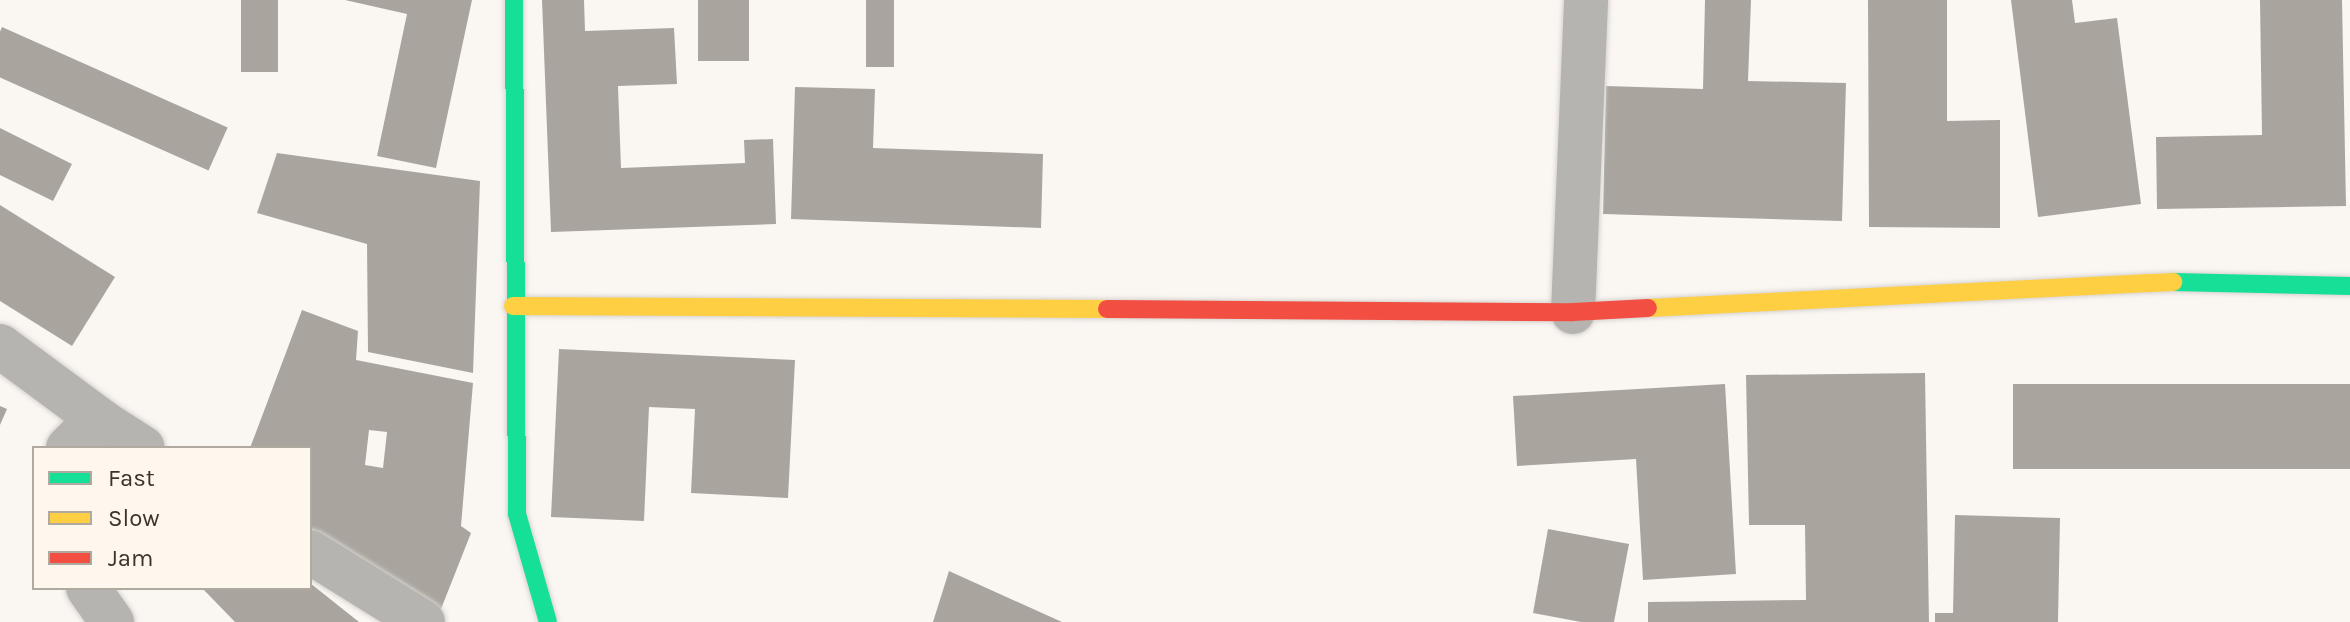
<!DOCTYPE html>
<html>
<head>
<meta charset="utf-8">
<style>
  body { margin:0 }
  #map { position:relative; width:2350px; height:622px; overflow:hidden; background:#faf6f2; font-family:Karla,sans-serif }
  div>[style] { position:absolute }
  .building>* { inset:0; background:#a9a59e; transform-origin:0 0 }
  .roads { filter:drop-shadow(0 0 2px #d7d3cf) drop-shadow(0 0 2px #d7d3cf) }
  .street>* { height:44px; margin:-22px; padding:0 22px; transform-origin:22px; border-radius:22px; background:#b6b4b1 }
  .fast>* { height:18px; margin:-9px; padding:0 9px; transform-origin:9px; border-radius:9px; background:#16e098 }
  .slow>* { height:18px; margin:-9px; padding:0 9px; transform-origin:9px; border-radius:9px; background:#ffcf43 }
  .jam>* { height:18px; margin:-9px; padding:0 9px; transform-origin:9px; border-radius:9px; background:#f24e42 }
  span { translate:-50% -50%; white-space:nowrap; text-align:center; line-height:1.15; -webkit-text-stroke:8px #fef7ee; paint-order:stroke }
  .legend { position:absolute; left:32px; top:446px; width:280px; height:144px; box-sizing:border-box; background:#fef7ee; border:2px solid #b0a9a0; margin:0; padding:10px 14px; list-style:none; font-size:24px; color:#3b342b }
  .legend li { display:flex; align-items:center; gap:16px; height:40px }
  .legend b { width:40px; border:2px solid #b0a9a0 }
</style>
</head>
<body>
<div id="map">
  <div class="building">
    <div style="left:241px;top:0;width:37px;height:72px"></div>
    <div style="clip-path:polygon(345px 0,472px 0,436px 168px,377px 156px,407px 14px)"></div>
    <div style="clip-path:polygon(542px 0,584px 0,585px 31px,674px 28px,677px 84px,618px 86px,621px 168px,745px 163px,744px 140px,773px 139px,776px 224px,551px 232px)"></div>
    <div style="left:698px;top:0;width:51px;height:61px"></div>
    <div style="left:866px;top:0;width:28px;height:67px"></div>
    <div style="clip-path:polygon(1705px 0,1751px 0,1748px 81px,1846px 83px,1842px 221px,1603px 214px,1606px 86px,1703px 89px)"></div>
    <div style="clip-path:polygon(1868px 0,1947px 0,1947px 121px,2000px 120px,2000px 228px,1869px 227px)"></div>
    <div style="clip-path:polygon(2011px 0,2072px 0,2075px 23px,2117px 18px,2141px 204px,2038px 217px)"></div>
    <div style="clip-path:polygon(2260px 0,2342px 0,2346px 206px,2157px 209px,2156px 137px,2262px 135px)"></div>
    <div style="left:2px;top:27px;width:247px;height:47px;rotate:24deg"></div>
    <div style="clip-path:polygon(795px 87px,875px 89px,873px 148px,1043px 154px,1041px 228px,791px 219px)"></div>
    <div style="clip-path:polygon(0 128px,72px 164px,53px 201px,0 175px)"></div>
    <div style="clip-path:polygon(277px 153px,480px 181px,473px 373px,368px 352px,367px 244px,257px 213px)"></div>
    <div style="clip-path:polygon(0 205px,115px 277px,72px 346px,0 301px)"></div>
    <div style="clip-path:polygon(evenodd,302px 310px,358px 331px,356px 360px,473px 383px,461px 526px,471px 533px,441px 609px,310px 528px,310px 448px,250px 448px,302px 310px,369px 430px,387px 432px,383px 468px,365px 465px,369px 430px)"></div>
    <div style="clip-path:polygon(559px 349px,795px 360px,788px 498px,691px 493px,695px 409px,649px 407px,644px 521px,551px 517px)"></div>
    <div style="clip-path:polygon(1925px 373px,1929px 622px,1648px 622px,1648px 602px,1806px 600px,1805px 525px,1749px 525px,1746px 375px)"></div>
    <div style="clip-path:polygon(1725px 384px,1736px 574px,1643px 580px,1636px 459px,1517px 466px,1513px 396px)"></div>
    <div style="left:2350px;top:384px;width:85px;height:337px;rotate:90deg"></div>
    <div style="clip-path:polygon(0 406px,7px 409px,0 425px)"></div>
    <div style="clip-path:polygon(1955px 515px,2060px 518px,2058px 622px,1935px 622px,1935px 613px,1953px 613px)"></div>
    <div style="clip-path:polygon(1548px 529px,1629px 544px,1614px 622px,1581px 622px,1533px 613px)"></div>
    <div style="clip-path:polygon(949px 571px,1062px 622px,933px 622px)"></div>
    <div style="clip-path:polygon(310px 583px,359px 622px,235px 622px,202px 588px,310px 588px)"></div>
  </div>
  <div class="roads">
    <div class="street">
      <div style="left:1573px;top:312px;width:312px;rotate:-87.6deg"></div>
      <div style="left:0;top:346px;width:129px;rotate:36.5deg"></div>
      <div style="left:104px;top:423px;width:46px;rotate:32.7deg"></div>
      <div style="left:68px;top:448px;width:21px;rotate:-45deg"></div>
      <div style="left:83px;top:433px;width:23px;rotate:-25deg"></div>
      <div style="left:310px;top:552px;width:133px;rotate:31.8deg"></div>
      <div style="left:88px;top:588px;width:42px;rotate:54.8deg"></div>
    </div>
    <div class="fast">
      <div style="left:514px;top:0;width:514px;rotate:89.67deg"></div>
      <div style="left:517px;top:514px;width:112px;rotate:74deg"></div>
      <div style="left:2173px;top:282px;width:177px;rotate:1.3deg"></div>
    </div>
    <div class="slow">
      <div style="left:513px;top:306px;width:594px;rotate:0.29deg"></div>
      <div style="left:1648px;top:308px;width:526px;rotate:-2.84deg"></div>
    </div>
    <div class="jam">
      <div style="left:1107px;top:309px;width:466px;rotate:0.4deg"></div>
      <div style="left:1573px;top:312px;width:75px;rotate:-3.1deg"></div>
    </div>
  </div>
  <ul class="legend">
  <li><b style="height:10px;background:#16e098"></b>Fast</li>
  <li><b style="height:10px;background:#ffcf43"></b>Slow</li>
  <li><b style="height:10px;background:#f24e42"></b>Jam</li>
  </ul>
</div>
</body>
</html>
